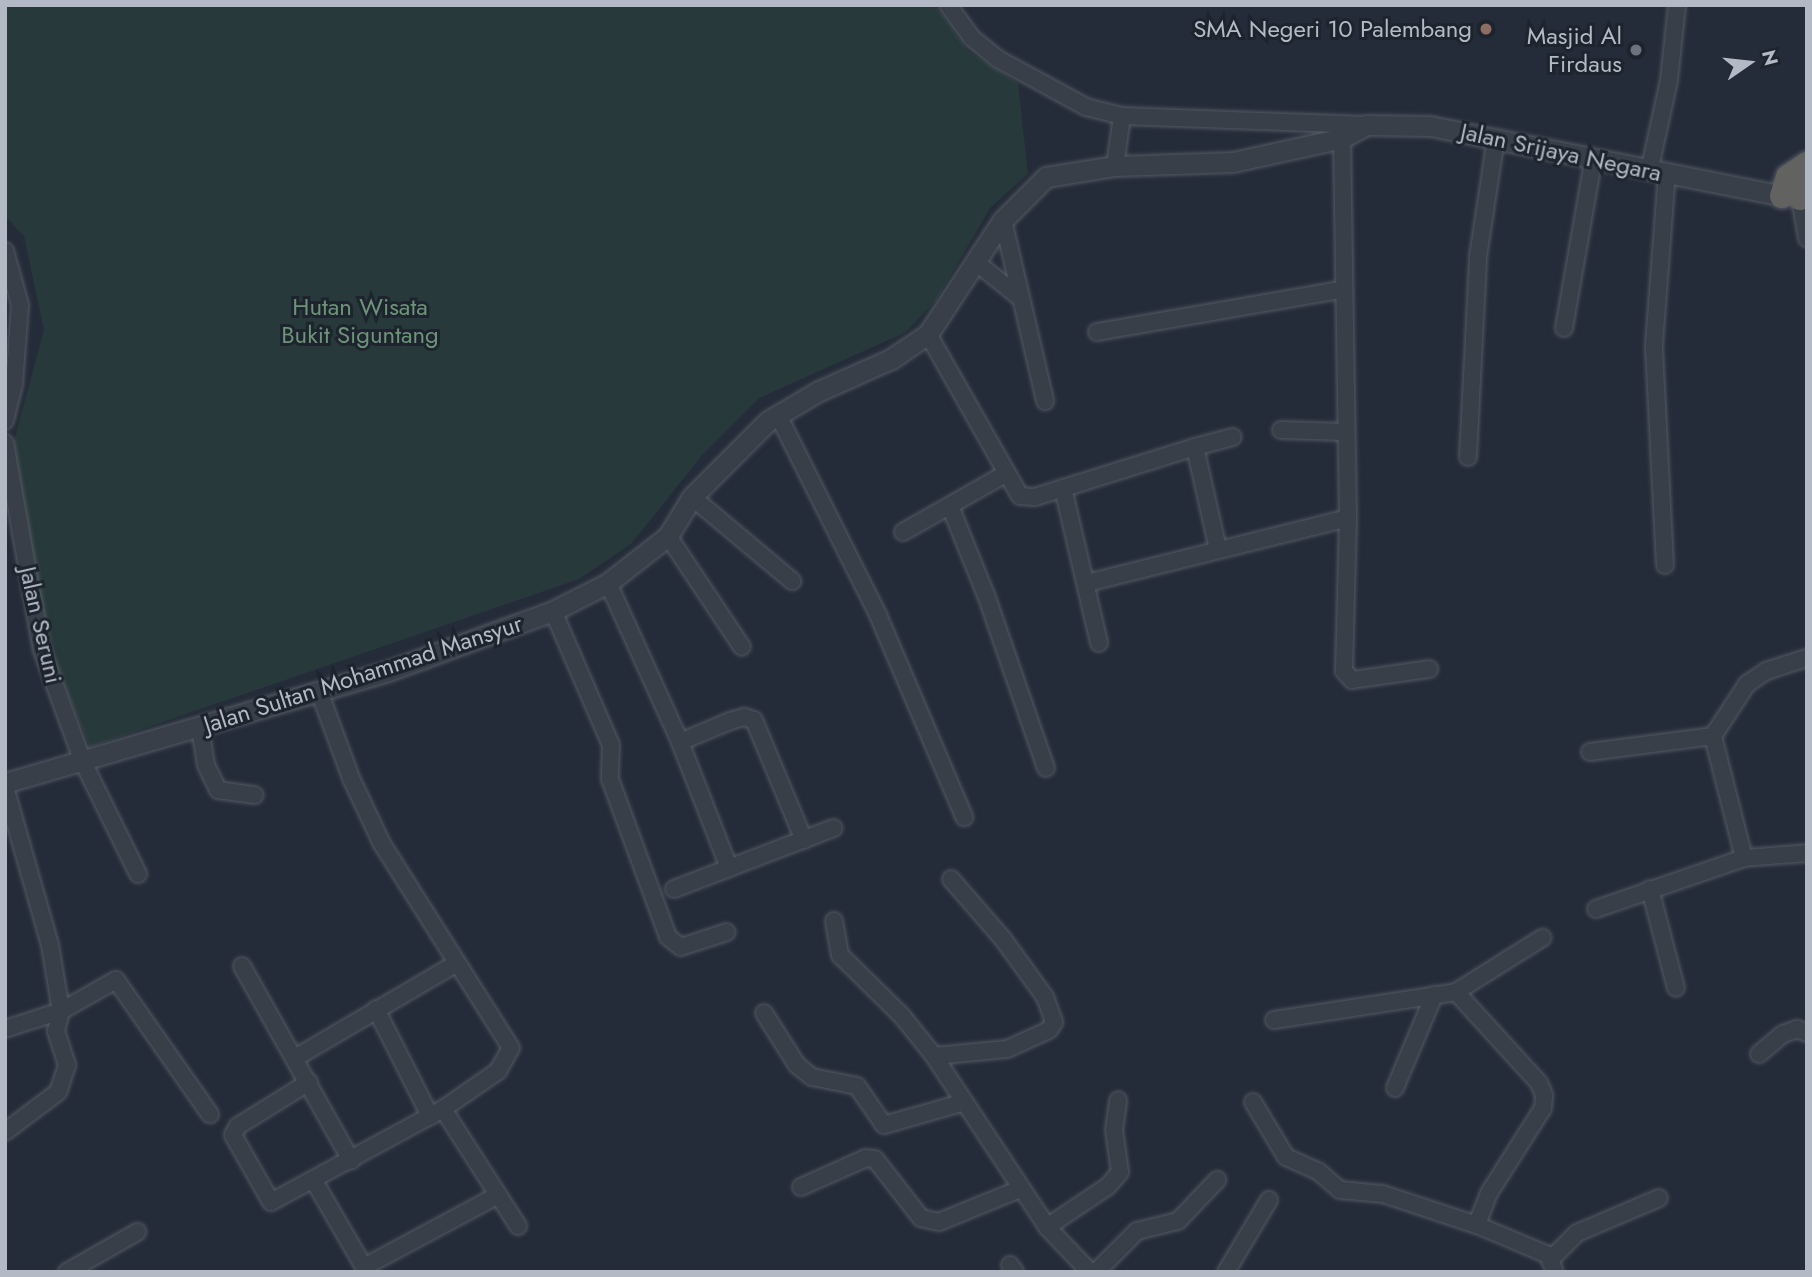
<!DOCTYPE html>
<html>
<head>
<meta charset="utf-8">
<style>
  body { margin:0 }
  #map { position:relative; width:1812px; height:1277px; overflow:hidden; background:#252c39; font-family:Jost,sans-serif }
  div>[style] { position:absolute }
  .green>* { inset:0; background:#28393b }
  .roads { filter:drop-shadow(0 0 2px #535a64) drop-shadow(0 0 2px #535a64) }
  .minor>* { height:16px; margin:-8px; padding:0 8px; transform-origin:8px; border-radius:8px; background:#383f49 }
  .tertiary>* { height:19px; margin:-9.5px; padding:0 9.5px; transform-origin:9.5px; border-radius:9.5px; background:#383f49 }
  .trunk>* { height:24px; margin:-12px; padding:0 12px; transform-origin:12px; border-radius:12px; background:#626260 }
  .dots>* { width:19px; height:19px; translate:-50% -50%; box-sizing:border-box; border:4px solid #1d242e; border-radius:50% }
  span { translate:-50% -50%; white-space:nowrap; text-align:center; line-height:1.15; -webkit-text-stroke:6px #1d242e; paint-order:stroke }
  .poi-label { font-size:24px; color:#b4bac5 }
  .right { translate:-100% -50%; text-align:right }
  .street-label { font-size:24px; color:#b4bac5 }
  .park-label { font-size:24px; color:#6d9478 }
  .frame { position:absolute; inset:0; border:7px solid #b4bac5; pointer-events:none }
  .north { position:absolute; left:1714px; top:28px; width:70px; height:70px; -webkit-text-stroke:5px #1d242e; paint-order:stroke; rotate:76deg; font-size:19px; font-weight:700; line-height:28px; text-align:center; color:#b4bac5 }
  .north::after { content:''; display:block; margin:auto; width:24px; height:32px; background:#b4bac5; clip-path:polygon(50% 0,100% 100%,50% 72%,0 100%) }
</style>
</head>
<body>
<div id="map">
  <div class="green">
    <div style="clip-path:polygon(5px 5px,935px 5px,968px 51px,1018px 83px,1028px 174px,990px 208px,937px 299px,906px 332px,759px 398px,703px 454px,631px 544px,579px 579px,90px 747px,42px 631px,14px 441px,44px 330px,24px 236px,5px 216px)"></div>
  </div>
  <div class="roads">
    <div class="minor">
      <div style="left:948px;top:5px;width:41px;rotate:54deg"></div>
      <div style="left:972px;top:38px;width:33px;rotate:39deg"></div>
      <div style="left:998px;top:59px;width:100px;rotate:28.6deg"></div>
      <div style="left:1086px;top:107px;width:37px;rotate:14deg"></div>
      <div style="left:1122px;top:116px;width:244px;rotate:2.1deg"></div>
      <div style="left:1342px;top:138px;width:380px;rotate:89.1deg"></div>
      <div style="left:1348px;top:518px;width:153px;rotate:91.5deg"></div>
      <div style="left:1344px;top:671px;width:12px;rotate:48deg"></div>
      <div style="left:1352px;top:680px;width:78px;rotate:-8.1deg"></div>
      <div style="left:1115px;top:166px;width:50px;rotate:-82deg"></div>
      <div style="left:1649px;top:172px;width:94px;rotate:-77.7deg"></div>
      <div style="left:1669px;top:80px;width:75px;rotate:-83.9deg"></div>
      <div style="left:1800px;top:198px;width:41px;rotate:80.1deg"></div>
      <div style="left:1003px;top:220px;width:186px;rotate:76.9deg"></div>
      <div style="left:5px;top:251px;width:56px;rotate:74.5deg"></div>
      <div style="left:20px;top:305px;width:79px;rotate:94.3deg"></div>
      <div style="left:14px;top:384px;width:38px;rotate:104deg"></div>
      <div style="left:977px;top:263px;width:51px;rotate:38.7deg"></div>
      <div style="left:1564px;top:328px;width:169px;rotate:-80.1deg"></div>
      <div style="left:1097px;top:332px;width:248px;rotate:-9.8deg"></div>
      <div style="left:928px;top:334px;width:186px;rotate:60.4deg"></div>
      <div style="left:1020px;top:496px;width:15px;rotate:4deg"></div>
      <div style="left:1035px;top:497px;width:168px;rotate:-17.4deg"></div>
      <div style="left:1195px;top:447px;width:105px;rotate:77.3deg"></div>
      <div style="left:778px;top:415px;width:224px;rotate:63.4deg"></div>
      <div style="left:878px;top:615px;width:220px;rotate:66.9deg"></div>
      <div style="left:1281px;top:430px;width:64px;rotate:1.8deg"></div>
      <div style="left:5px;top:443px;width:210px;rotate:79.9deg"></div>
      <div style="left:42px;top:650px;width:119px;rotate:69.9deg"></div>
      <div style="left:83px;top:762px;width:125px;rotate:63.8deg"></div>
      <div style="left:1195px;top:447px;width:39px;rotate:-15deg"></div>
      <div style="left:1468px;top:457px;width:200px;rotate:-87.1deg"></div>
      <div style="left:1478px;top:257px;width:120px;rotate:-81.4deg"></div>
      <div style="left:1063px;top:488px;width:159px;rotate:76.9deg"></div>
      <div style="left:692px;top:497px;width:131px;rotate:40deg"></div>
      <div style="left:950px;top:506px;width:96px;rotate:68deg"></div>
      <div style="left:986px;top:595px;width:183px;rotate:70.9deg"></div>
      <div style="left:903px;top:532px;width:117px;rotate:-29.6deg"></div>
      <div style="left:668px;top:536px;width:133px;rotate:56.3deg"></div>
      <div style="left:1665px;top:565px;width:220px;rotate:-92.9deg"></div>
      <div style="left:1654px;top:345px;width:171px;rotate:-85.7deg"></div>
      <div style="left:608px;top:583px;width:175px;rotate:65.6deg"></div>
      <div style="left:680px;top:742px;width:135px;rotate:68.7deg"></div>
      <div style="left:729px;top:868px;width:112px;rotate:-20.9deg"></div>
      <div style="left:1087px;top:583px;width:269px;rotate:-14deg"></div>
      <div style="left:553px;top:611px;width:146px;rotate:66.6deg"></div>
      <div style="left:611px;top:745px;width:34px;rotate:92deg"></div>
      <div style="left:610px;top:779px;width:168px;rotate:69.8deg"></div>
      <div style="left:668px;top:937px;width:16px;rotate:38deg"></div>
      <div style="left:681px;top:947px;width:48px;rotate:-18.1deg"></div>
      <div style="left:200px;top:727px;width:38px;rotate:81deg"></div>
      <div style="left:206px;top:765px;width:28px;rotate:64deg"></div>
      <div style="left:218px;top:790px;width:37px;rotate:8deg"></div>
      <div style="left:680px;top:742px;width:54px;rotate:-22.8deg"></div>
      <div style="left:730px;top:721px;width:15px;rotate:-16deg"></div>
      <div style="left:744px;top:717px;width:10px;rotate:17deg"></div>
      <div style="left:754px;top:720px;width:130px;rotate:67.4deg"></div>
      <div style="left:1590px;top:752px;width:124px;rotate:-7.4deg"></div>
      <div style="left:5px;top:787px;width:164px;rotate:74.1deg"></div>
      <div style="left:50px;top:945px;width:67px;rotate:80.5deg"></div>
      <div style="left:61px;top:1011px;width:21px;rotate:104deg"></div>
      <div style="left:56px;top:1031px;width:36px;rotate:72deg"></div>
      <div style="left:67px;top:1065px;width:28px;rotate:108deg"></div>
      <div style="left:58px;top:1092px;width:66px;rotate:143deg"></div>
      <div style="left:1744px;top:858px;width:63px;rotate:-4.5deg"></div>
      <div style="left:951px;top:879px;width:79px;rotate:49.1deg"></div>
      <div style="left:1003px;top:939px;width:72px;rotate:54.1deg"></div>
      <div style="left:1045px;top:997px;width:27px;rotate:70deg"></div>
      <div style="left:1054px;top:1022px;width:9px;rotate:122deg"></div>
      <div style="left:1049px;top:1030px;width:46px;rotate:155.7deg"></div>
      <div style="left:1007px;top:1049px;width:73px;rotate:174.5deg"></div>
      <div style="left:934px;top:1056px;width:205px;rotate:56.5deg"></div>
      <div style="left:1047px;top:1227px;width:62px;rotate:46.3deg"></div>
      <div style="left:674px;top:889px;width:59px;rotate:-20.9deg"></div>
      <div style="left:1650px;top:889px;width:102px;rotate:75.3deg"></div>
      <div style="left:1596px;top:909px;width:157px;rotate:-19deg"></div>
      <div style="left:1744px;top:858px;width:126px;rotate:-104.3deg"></div>
      <div style="left:1713px;top:736px;width:62px;rotate:-56.8deg"></div>
      <div style="left:1747px;top:684px;width:23px;rotate:-34deg"></div>
      <div style="left:1766px;top:671px;width:43px;rotate:-17.6deg"></div>
      <div style="left:834px;top:921px;width:35px;rotate:80deg"></div>
      <div style="left:840px;top:955px;width:87px;rotate:44.5deg"></div>
      <div style="left:902px;top:1016px;width:51px;rotate:51.3deg"></div>
      <div style="left:242px;top:966px;width:223px;rotate:60.7deg"></div>
      <div style="left:1456px;top:992px;width:102px;rotate:-32.1deg"></div>
      <div style="left:376px;top:1009px;width:120px;rotate:63.2deg"></div>
      <div style="left:764px;top:1013px;width:62px;rotate:57.6deg"></div>
      <div style="left:797px;top:1065px;width:19px;rotate:39deg"></div>
      <div style="left:812px;top:1077px;width:46px;rotate:11.3deg"></div>
      <div style="left:857px;top:1086px;width:47px;rotate:55.3deg"></div>
      <div style="left:884px;top:1125px;width:80px;rotate:-15.9deg"></div>
      <div style="left:1274px;top:1020px;width:184px;rotate:-8.7deg"></div>
      <div style="left:1456px;top:992px;width:123px;rotate:47.6deg"></div>
      <div style="left:1539px;top:1083px;width:13px;rotate:67deg"></div>
      <div style="left:1544px;top:1095px;width:13px;rotate:94deg"></div>
      <div style="left:1543px;top:1108px;width:101px;rotate:122.4deg"></div>
      <div style="left:1489px;top:1193px;width:34px;rotate:111deg"></div>
      <div style="left:1477px;top:1225px;width:77px;rotate:22.9deg"></div>
      <div style="left:1548px;top:1255px;width:18px;rotate:68deg"></div>
      <div style="left:5px;top:1029px;width:59px;rotate:-17.8deg"></div>
      <div style="left:61px;top:1011px;width:63px;rotate:-29.4deg"></div>
      <div style="left:116px;top:980px;width:164px;rotate:55deg"></div>
      <div style="left:1759px;top:1054px;width:31px;rotate:-40deg"></div>
      <div style="left:1783px;top:1034px;width:15px;rotate:-20deg"></div>
      <div style="left:1797px;top:1029px;width:11px;rotate:22deg"></div>
      <div style="left:295px;top:1058px;width:186px;rotate:-30.4deg"></div>
      <div style="left:309px;top:1082px;width:84px;rotate:148.2deg"></div>
      <div style="left:238px;top:1126px;width:10px;rotate:119deg"></div>
      <div style="left:233px;top:1135px;width:77px;rotate:60.4deg"></div>
      <div style="left:271px;top:1202px;width:196px;rotate:-28.4deg"></div>
      <div style="left:443px;top:1109px;width:67px;rotate:-34.6deg"></div>
      <div style="left:498px;top:1071px;width:26px;rotate:-61deg"></div>
      <div style="left:511px;top:1048px;width:241px;rotate:-122.3deg"></div>
      <div style="left:382px;top:844px;width:73px;rotate:-115.2deg"></div>
      <div style="left:351px;top:778px;width:93px;rotate:-110.2deg"></div>
      <div style="left:1395px;top:1088px;width:101px;rotate:-67.2deg"></div>
      <div style="left:1253px;top:1102px;width:64px;rotate:59deg"></div>
      <div style="left:1286px;top:1157px;width:35px;rotate:24deg"></div>
      <div style="left:1318px;top:1171px;width:29px;rotate:41deg"></div>
      <div style="left:1340px;top:1190px;width:43px;rotate:5.3deg"></div>
      <div style="left:1383px;top:1194px;width:99px;rotate:18.3deg"></div>
      <div style="left:443px;top:1109px;width:139px;rotate:57.3deg"></div>
      <div style="left:314px;top:1181px;width:105px;rotate:59.8deg"></div>
      <div style="left:801px;top:1187px;width:71px;rotate:-24deg"></div>
      <div style="left:866px;top:1158px;width:9px;rotate:6deg"></div>
      <div style="left:875px;top:1159px;width:75px;rotate:52.1deg"></div>
      <div style="left:921px;top:1218px;width:18px;rotate:13deg"></div>
      <div style="left:939px;top:1222px;width:87px;rotate:-22.2deg"></div>
      <div style="left:1047px;top:1227px;width:73px;rotate:-33.9deg"></div>
      <div style="left:1108px;top:1186px;width:18px;rotate:-49deg"></div>
      <div style="left:1120px;top:1172px;width:42px;rotate:-98.1deg"></div>
      <div style="left:1114px;top:1130px;width:30px;rotate:-82deg"></div>
      <div style="left:1552px;top:1258px;width:35px;rotate:-45deg"></div>
      <div style="left:1577px;top:1233px;width:89px;rotate:-23.1deg"></div>
      <div style="left:1010px;top:1265px;width:9px;rotate:54deg"></div>
      <div style="left:364px;top:1267px;width:152px;rotate:-28.2deg"></div>
      <div style="left:67px;top:1272px;width:81px;rotate:-29.7deg"></div>
      <div style="left:1096px;top:1272px;width:58px;rotate:-45deg"></div>
      <div style="left:1137px;top:1231px;width:42px;rotate:-13.7deg"></div>
      <div style="left:1178px;top:1221px;width:57px;rotate:-46.4deg"></div>
      <div style="left:1226px;top:1272px;width:84px;rotate:-59.2deg"></div>
    </div>
    <div class="tertiary">
      <div style="left:5px;top:783px;width:399px;rotate:-16.3deg"></div>
      <div style="left:388px;top:671px;width:176px;rotate:-20deg"></div>
      <div style="left:553px;top:611px;width:62px;rotate:-27deg"></div>
      <div style="left:608px;top:583px;width:76px;rotate:-38.1deg"></div>
      <div style="left:668px;top:536px;width:46px;rotate:-58.4deg"></div>
      <div style="left:692px;top:497px;width:107px;rotate:-45deg"></div>
      <div style="left:768px;top:421px;width:59px;rotate:-30.5deg"></div>
      <div style="left:819px;top:391px;width:79px;rotate:-24deg"></div>
      <div style="left:891px;top:359px;width:45px;rotate:-34deg"></div>
      <div style="left:928px;top:334px;width:136px;rotate:-56.7deg"></div>
      <div style="left:1003px;top:220px;width:61px;rotate:-45deg"></div>
      <div style="left:1046px;top:177px;width:70px;rotate:-9.1deg"></div>
      <div style="left:1115px;top:166px;width:118px;rotate:-1.9deg"></div>
      <div style="left:1233px;top:162px;width:112px;rotate:-12.4deg"></div>
      <div style="left:1342px;top:138px;width:27px;rotate:-28deg"></div>
      <div style="left:1366px;top:125px;width:64px;rotate:0.9deg"></div>
      <div style="left:1430px;top:126px;width:359px;rotate:11.2deg"></div>
    </div>
    <div class="trunk">
      <div style="left:1782px;top:196px;width:20px;rotate:-72deg"></div>
      <div style="left:1788px;top:177px;width:23px;rotate:-34deg"></div>
      <div style="left:1800px;top:198px;width:17px;rotate:-66deg"></div>
    </div>
  </div>
  <div class="dots">
    <div style="left:1486px;top:29px;background:#8d6e63"></div>
    <div style="left:1636px;top:50px;background:#6b7280"></div>
  </div>
  <div class="poi-label">
    <span class="right" style="left:1472px;top:29px">SMA Negeri 10 Palembang</span>
    <span class="right" style="left:1622px;top:50px">Masjid Al<br>Firdaus</span>
  </div>
  <div class="street-label">
    <span style="left:1561px;top:152px;rotate:12deg">Jalan Srijaya Negara</span>
    <span style="left:41px;top:625px;rotate:77deg">Jalan Seruni</span>
    <span style="left:363px;top:674px;rotate:-18deg">Jalan Sultan Mohammad Mansyur</span>
  </div>
  <div class="park-label">
    <span style="left:360px;top:321px">Hutan Wisata<br>Bukit Siguntang</span>
  </div>
  <div class="frame"></div>
  <div class="north">N</div>
</div>
</body>
</html>
